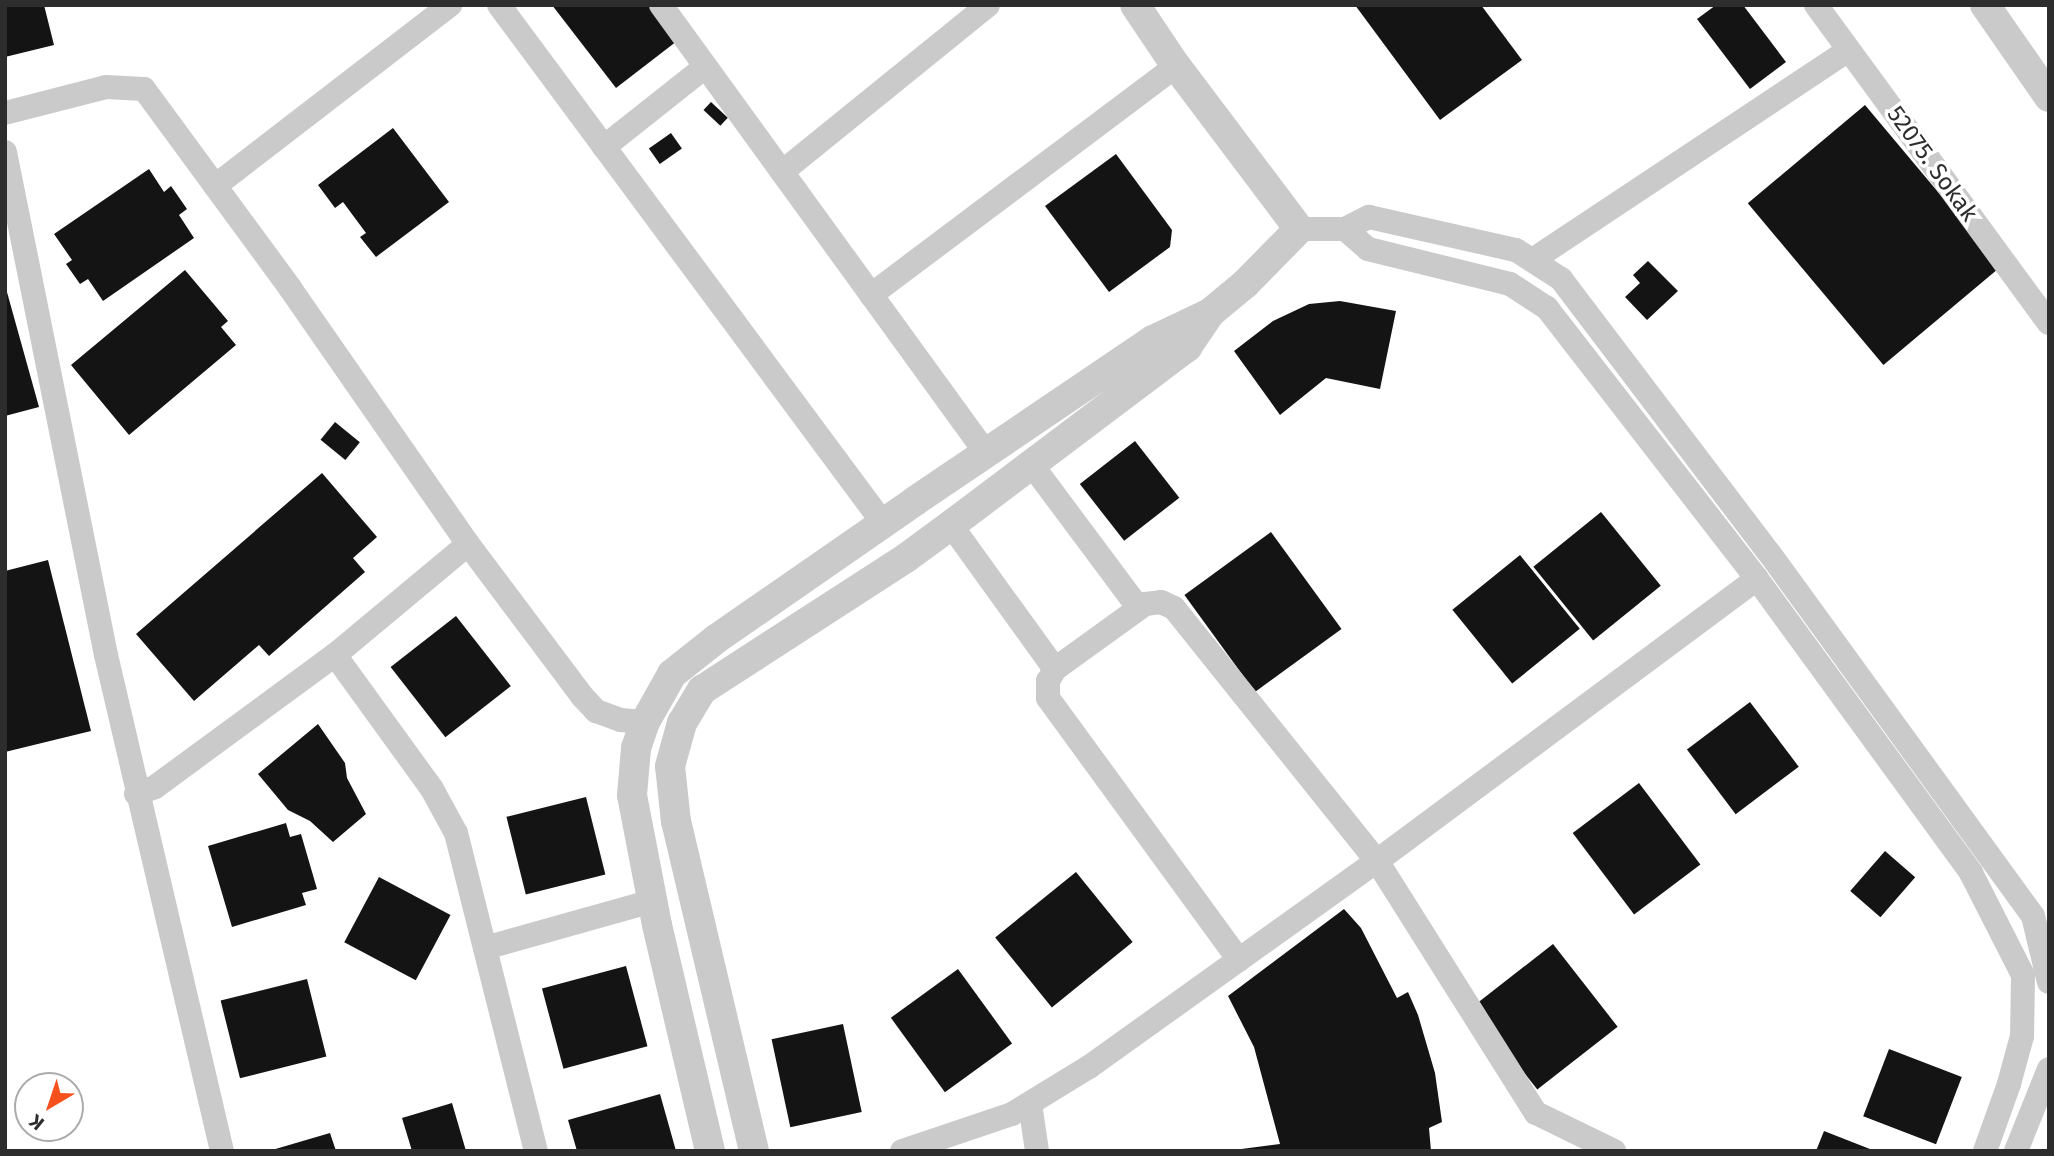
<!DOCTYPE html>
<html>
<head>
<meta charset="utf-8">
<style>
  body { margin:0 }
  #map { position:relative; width:2054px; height:1156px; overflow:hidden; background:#fff; font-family:"Fira Sans",sans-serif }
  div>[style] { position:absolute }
  .building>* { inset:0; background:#141414; transform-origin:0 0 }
  .minor>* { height:24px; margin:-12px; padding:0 12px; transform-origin:12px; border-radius:12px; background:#cacaca }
  .tertiary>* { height:30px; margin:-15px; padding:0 15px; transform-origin:15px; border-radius:15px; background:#cacaca }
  span { translate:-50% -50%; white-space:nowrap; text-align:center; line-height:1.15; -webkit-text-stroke:7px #fff; paint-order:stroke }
  .street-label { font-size:24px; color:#2d2d2d }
  .frame { position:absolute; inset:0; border:7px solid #2d2d2d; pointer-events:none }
  .north { position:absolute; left:14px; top:1072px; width:70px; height:70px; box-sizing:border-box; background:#fff; border:2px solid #ababab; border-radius:50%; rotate:219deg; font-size:19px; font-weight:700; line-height:28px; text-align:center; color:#2d2d2d }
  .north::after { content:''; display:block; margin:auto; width:24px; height:32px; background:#f6501d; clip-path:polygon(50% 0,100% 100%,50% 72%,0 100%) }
</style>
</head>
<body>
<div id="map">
  <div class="building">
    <div style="clip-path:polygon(5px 5px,44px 5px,54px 45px,5px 57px)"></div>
    <div style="clip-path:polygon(552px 5px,650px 5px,677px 41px,616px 88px)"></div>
    <div style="clip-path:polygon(1355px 5px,1481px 5px,1522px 60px,1440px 120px)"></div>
    <div style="clip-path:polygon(1716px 5px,1743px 5px,1786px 62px,1750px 89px,1697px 19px)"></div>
    <div style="left:711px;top:102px;width:23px;height:11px;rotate:43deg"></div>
    <div style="left:1865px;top:105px;width:211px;height:153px;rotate:50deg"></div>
    <div style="clip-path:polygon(393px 128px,449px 202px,376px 257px,360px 237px,366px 233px,343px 202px,335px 208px,318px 185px)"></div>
    <div style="left:671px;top:133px;width:19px;height:27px;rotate:55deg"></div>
    <div style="clip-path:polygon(1116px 154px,1172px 230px,1170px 247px,1109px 292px,1045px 206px)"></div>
    <div style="clip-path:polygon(149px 169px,164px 192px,171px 186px,187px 209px,179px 215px,194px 238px,103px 301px,88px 279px,80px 284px,66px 264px,72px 260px,54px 234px)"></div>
    <div style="clip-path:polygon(1648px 261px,1678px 291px,1647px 320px,1625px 297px,1640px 283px,1633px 275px)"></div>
    <div style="clip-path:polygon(185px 270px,228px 321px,221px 327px,236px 345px,129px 435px,71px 365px)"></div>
    <div style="clip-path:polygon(5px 285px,39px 407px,5px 416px)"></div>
    <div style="clip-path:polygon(1340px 301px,1396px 311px,1380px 389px,1326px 378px,1280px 415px,1234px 351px,1273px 321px,1309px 304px)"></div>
    <div style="left:335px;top:422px;width:32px;height:23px;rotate:39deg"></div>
    <div style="left:1135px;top:441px;width:72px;height:70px;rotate:52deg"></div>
    <div style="clip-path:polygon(322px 473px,377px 537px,353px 558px,365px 572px,269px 656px,259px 645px,194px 701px,136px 634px)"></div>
    <div style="left:1601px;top:512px;width:95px;height:87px;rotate:51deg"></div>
    <div style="left:1271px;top:532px;width:120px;height:107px;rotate:54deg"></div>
    <div style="left:1520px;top:555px;width:95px;height:87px;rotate:51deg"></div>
    <div style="clip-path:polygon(48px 560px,91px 731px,5px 752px,5px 571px)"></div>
    <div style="left:456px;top:616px;width:89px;height:83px;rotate:52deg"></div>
    <div style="left:1750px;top:702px;width:81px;height:79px;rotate:53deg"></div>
    <div style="clip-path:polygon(318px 724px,345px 763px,347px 778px,366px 814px,333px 842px,310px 821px,288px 810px,258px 774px)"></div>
    <div style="left:1639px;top:783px;width:102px;height:83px;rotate:53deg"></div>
    <div style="left:586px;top:797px;width:80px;height:82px;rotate:76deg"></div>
    <div style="clip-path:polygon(286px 823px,290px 837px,301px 834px,317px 889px,302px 893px,306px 905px,232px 927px,208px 846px)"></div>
    <div style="left:1885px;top:851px;width:40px;height:53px;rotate:41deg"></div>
    <div style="left:1076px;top:872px;width:90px;height:104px;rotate:51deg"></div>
    <div style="left:379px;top:877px;width:81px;height:74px;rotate:28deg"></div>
    <div style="clip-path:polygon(1344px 909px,1361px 928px,1397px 998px,1408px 992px,1418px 1015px,1435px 1073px,1442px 1122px,1429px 1128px,1431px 1151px,1226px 1151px,1280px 1144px,1254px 1047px,1228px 996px)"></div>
    <div style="left:1553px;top:944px;width:105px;height:102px;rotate:52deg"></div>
    <div style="left:626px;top:966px;width:83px;height:87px;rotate:75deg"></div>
    <div style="left:958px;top:969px;width:92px;height:83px;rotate:54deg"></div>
    <div style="left:307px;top:979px;width:80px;height:89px;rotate:76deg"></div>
    <div style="left:843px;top:1024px;width:90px;height:73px;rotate:78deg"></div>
    <div style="left:1889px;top:1049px;width:78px;height:72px;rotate:21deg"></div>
    <div style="clip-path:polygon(660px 1094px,676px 1151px,577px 1151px,568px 1120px)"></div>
    <div style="clip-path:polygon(452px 1103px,466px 1151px,412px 1151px,402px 1118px)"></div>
    <div style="clip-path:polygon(1824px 1131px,1875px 1151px,1816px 1151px)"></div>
    <div style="clip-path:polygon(330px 1133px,336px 1151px,272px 1151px,272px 1150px)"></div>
  </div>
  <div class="minor">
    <div style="left:499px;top:5px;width:645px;rotate:53.45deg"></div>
    <div style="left:661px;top:5px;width:553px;rotate:54.04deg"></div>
    <div style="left:1816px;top:5px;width:394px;rotate:53.8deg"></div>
    <div style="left:5px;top:113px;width:104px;rotate:-14.4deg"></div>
    <div style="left:106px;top:87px;width:38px;rotate:3deg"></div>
    <div style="left:144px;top:89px;width:247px;rotate:53.7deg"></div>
    <div style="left:290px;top:288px;width:312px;rotate:55.2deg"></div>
    <div style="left:468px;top:544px;width:190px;rotate:53.1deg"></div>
    <div style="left:582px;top:696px;width:21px;rotate:47deg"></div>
    <div style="left:596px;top:711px;width:27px;rotate:20deg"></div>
    <div style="left:621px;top:720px;width:24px;rotate:5deg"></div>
    <div style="left:604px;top:147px;width:129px;rotate:-38.4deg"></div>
    <div style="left:5px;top:152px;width:513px;rotate:78.65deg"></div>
    <div style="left:106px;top:655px;width:509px;rotate:76.84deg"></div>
    <div style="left:782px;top:172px;width:265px;rotate:-39deg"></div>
    <div style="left:215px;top:186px;width:297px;rotate:-37.6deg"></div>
    <div style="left:1299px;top:229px;width:46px"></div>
    <div style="left:1345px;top:229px;width:27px;rotate:-27deg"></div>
    <div style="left:1369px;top:217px;width:151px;rotate:12.7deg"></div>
    <div style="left:1516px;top:250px;width:54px;rotate:32.8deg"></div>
    <div style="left:1561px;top:279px;width:345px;rotate:52.8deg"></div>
    <div style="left:1770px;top:554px;width:447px;rotate:54deg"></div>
    <div style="left:2033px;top:916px;width:68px;rotate:76.4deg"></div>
    <div style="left:1345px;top:229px;width:30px;rotate:41deg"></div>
    <div style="left:1368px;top:249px;width:146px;rotate:13.8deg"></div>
    <div style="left:1510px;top:284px;width:44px;rotate:33deg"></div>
    <div style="left:1547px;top:308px;width:343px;rotate:52.2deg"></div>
    <div style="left:1757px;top:579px;width:364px;rotate:53.9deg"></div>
    <div style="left:1971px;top:873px;width:114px;rotate:63deg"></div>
    <div style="left:2023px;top:975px;width:61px;rotate:90.9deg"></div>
    <div style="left:2022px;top:1036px;width:50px;rotate:105.2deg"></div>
    <div style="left:2009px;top:1084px;width:71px;rotate:109.7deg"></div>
    <div style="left:1534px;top:259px;width:377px;rotate:-33.6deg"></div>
    <div style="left:871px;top:295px;width:381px;rotate:-36.9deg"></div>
    <div style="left:1032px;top:465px;width:177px;rotate:53.3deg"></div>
    <div style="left:951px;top:525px;width:178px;rotate:54.2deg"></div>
    <div style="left:335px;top:655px;width:165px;rotate:54.1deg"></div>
    <div style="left:432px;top:789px;width:50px;rotate:61.4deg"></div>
    <div style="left:456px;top:833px;width:328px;rotate:75.9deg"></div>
    <div style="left:136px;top:794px;width:20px;rotate:-20deg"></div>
    <div style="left:155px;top:787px;width:223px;rotate:-36.3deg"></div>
    <div style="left:335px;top:655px;width:173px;rotate:-39.8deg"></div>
    <div style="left:485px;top:948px;width:173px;rotate:-15.7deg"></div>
    <div style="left:1239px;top:960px;width:324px;rotate:-126.1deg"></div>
    <div style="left:1048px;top:698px;width:17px;rotate:-90deg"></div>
    <div style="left:1048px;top:681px;width:14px;rotate:-60deg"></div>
    <div style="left:1055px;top:669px;width:111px;rotate:-35.8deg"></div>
    <div style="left:1145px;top:604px;width:16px;rotate:-7deg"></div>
    <div style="left:1161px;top:602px;width:14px;rotate:25deg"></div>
    <div style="left:1174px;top:608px;width:324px;rotate:51.3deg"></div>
    <div style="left:1377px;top:861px;width:298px;rotate:57.8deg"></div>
    <div style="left:1536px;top:1113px;width:87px;rotate:26deg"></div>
    <div style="left:1030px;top:1104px;width:48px;rotate:81.5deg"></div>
    <div style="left:902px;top:1151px;width:116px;rotate:-18.6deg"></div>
    <div style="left:1012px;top:1114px;width:90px;rotate:-31.4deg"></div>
    <div style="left:1089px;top:1067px;width:354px;rotate:-35.6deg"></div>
    <div style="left:1377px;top:861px;width:473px;rotate:-36.6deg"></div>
    <div style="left:2016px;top:1151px;width:88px;rotate:-68.1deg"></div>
  </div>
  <div class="tertiary">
    <div style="left:1985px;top:5px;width:112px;rotate:55.2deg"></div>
    <div style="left:710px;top:1151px;width:232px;rotate:-103.2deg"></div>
    <div style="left:657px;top:925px;width:132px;rotate:-100.9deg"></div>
    <div style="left:632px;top:795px;width:47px;rotate:-85.1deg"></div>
    <div style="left:636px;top:748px;width:28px;rotate:-71deg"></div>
    <div style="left:645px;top:722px;width:55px;rotate:-60.6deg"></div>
    <div style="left:672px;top:674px;width:56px;rotate:-38.5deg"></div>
    <div style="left:716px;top:639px;width:242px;rotate:-34.7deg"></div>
    <div style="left:915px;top:501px;width:287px;rotate:-34.1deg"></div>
    <div style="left:1153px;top:340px;width:63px;rotate:-25.3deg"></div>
    <div style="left:1210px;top:313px;width:45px;rotate:-39.6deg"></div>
    <div style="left:1245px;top:284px;width:77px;rotate:-45.5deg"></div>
    <div style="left:1299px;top:229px;width:204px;rotate:-127deg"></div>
    <div style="left:1176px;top:66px;width:73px;rotate:-123.9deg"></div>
    <div style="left:754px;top:1151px;width:338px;rotate:-103.3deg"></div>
    <div style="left:676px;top:822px;width:56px;rotate:-96.1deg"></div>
    <div style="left:670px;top:766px;width:45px;rotate:-74.4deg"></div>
    <div style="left:682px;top:723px;width:39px;rotate:-59deg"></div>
    <div style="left:702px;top:690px;width:243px;rotate:-32.9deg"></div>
    <div style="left:906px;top:558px;width:56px;rotate:-36.3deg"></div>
    <div style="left:951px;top:525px;width:296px;rotate:-37deg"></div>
    <div style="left:1187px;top:347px;width:41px;rotate:-55.9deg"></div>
  </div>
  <div class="street-label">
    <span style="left:1932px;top:164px;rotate:54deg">52075. Sokak</span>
  </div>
  <div class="frame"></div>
  <div class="north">K</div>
</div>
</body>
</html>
